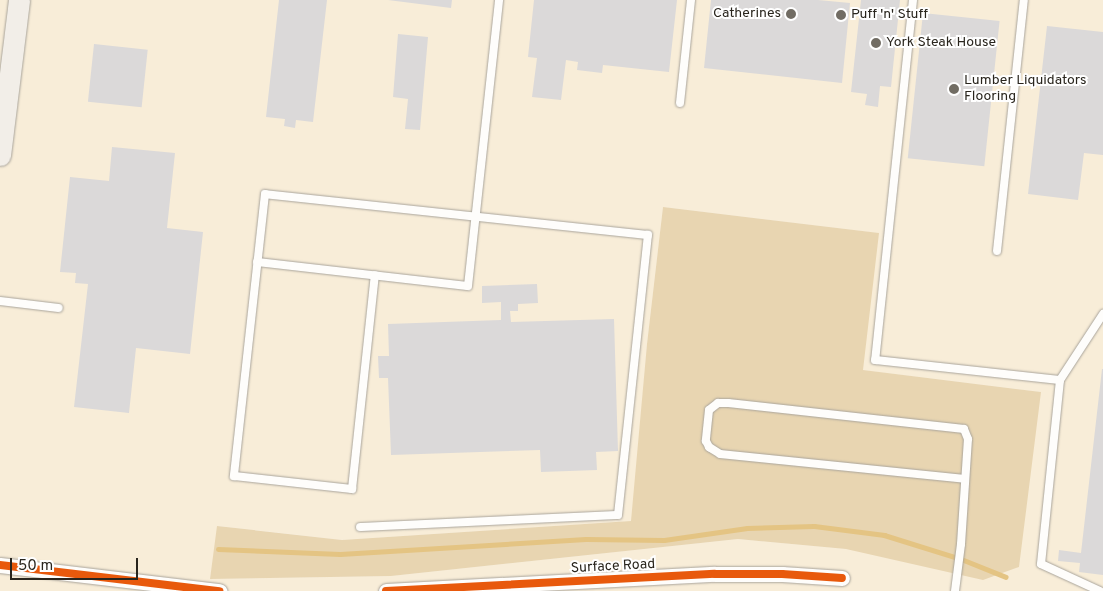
<!DOCTYPE html>
<html>
<head>
<meta charset="utf-8">
<style>
  body { margin:0 }
  #map { position:relative; width:1103px; height:591px; overflow:hidden; background:#f6f0e5; font-family:Overpass,sans-serif }
  div>[style] { position:absolute }
  .built>* { inset:0; background:#f8edd8 }
  .green>* { inset:0; background:#e8d5b1 }
  .stream>* { height:5px; margin:-2.5px; padding:0 2.5px; transform-origin:2.5px; border-radius:2.5px; background:#e4c483 }
  .building>* { inset:0; background:#dbd9d9; transform-origin:0 0 }
  .roads { filter:drop-shadow(0 0 1px #a9a49b) drop-shadow(0 0 1px #a9a49b) }
  .service>* { height:8px; margin:-4px; padding:0 4px; transform-origin:4px; border-radius:4px; background:#fefdfb }
  .minor>* { height:15px; margin:-7.5px; padding:0 7.5px; transform-origin:7.5px; border-radius:7.5px; background:#fefdfb }
  .secondary>* { height:21px; margin:-10.5px; padding:0 10.5px; transform-origin:10.5px; border-radius:10.5px; background:#f2eee8 }
  .cycleway>* { height:8px; margin:-4px; padding:0 4px; transform-origin:4px; border-radius:4px; background:#e8590c }
  .dots>* { width:14px; height:14px; translate:-50% -50%; box-sizing:border-box; border:2px solid #fff; border-radius:50% }
  span { translate:-50% -50%; white-space:nowrap; text-align:center; line-height:1.15; -webkit-text-stroke:4px #fff; paint-order:stroke }
  .poi-label { font-size:14px; color:#29251d }
  .right { translate:-100% -50%; text-align:right }
  .left { translate:0 -50%; text-align:left }
  .street-label { font-size:14px; color:#29251d }
  .scale { position:absolute; left:10px; top:558px; width:128px; height:22px; box-sizing:border-box; border:2px solid #29251d; border-top:0; padding-left:6px; font-size:15px; line-height:18px; white-space:nowrap; color:#29251d; -webkit-text-stroke:4px #fff; paint-order:stroke }
</style>
</head>
<body>
<div id="map">
  <div class="built">
    <div style="clip-path:polygon(evenodd,0 0,1103px 0,1103px 591px,0 591px,0 0,663px 207px,878px 233px,862px 370px,1041px 392px,846px 549px,738px 539px,391px 576px,210px 579px,218px 526px,342px 540px,632px 521px,647px 344px,663px 207px)"></div>
  </div>
  <div class="green">
    <div style="clip-path:polygon(663px 207px,879px 233px,863px 370px,1041px 392px,1019px 567px,983px 580px,846px 549px,738px 539px,391px 576px,210px 579px,217px 526px,342px 540px,631px 521px,647px 344px)"></div>
  </div>
  <div class="stream">
    <div style="left:218px;top:549px;width:122px;rotate:2.3deg"></div>
    <div style="left:340px;top:554px;width:246px;rotate:-3.5deg"></div>
    <div style="left:586px;top:539px;width:78px;rotate:0.7deg"></div>
    <div style="left:664px;top:540px;width:84px;rotate:-8.2deg"></div>
    <div style="left:747px;top:528px;width:67px;rotate:-1.7deg"></div>
    <div style="left:814px;top:526px;width:71px;rotate:7.3deg"></div>
    <div style="left:884px;top:535px;width:81px;rotate:17.3deg"></div>
    <div style="left:961px;top:559px;width:48px;rotate:21.8deg"></div>
  </div>
  <div class="building">
    <div style="clip-path:polygon(279px 0,327px 0,313px 122px,296px 120px,295px 128px,284px 126px,285px 119px,266px 117px)"></div>
    <div style="clip-path:polygon(388px 0,452px 0,451px 8px)"></div>
    <div style="clip-path:polygon(534px 0,677px 0,669px 72px,603px 65px,602px 73px,577px 70px,578px 62px,566px 60px,561px 100px,532px 97px,537px 58px,528px 57px)"></div>
    <div style="clip-path:polygon(711px 0,818px 0,850px 3px,842px 83px,704px 68px)"></div>
    <div style="clip-path:polygon(861px 0,900px 0,891px 87px,880px 86px,878px 107px,865px 105px,867px 94px,851px 92px)"></div>
    <div style="left:923px;top:13px;width:77px;height:146px;rotate:6deg"></div>
    <div style="clip-path:polygon(1047px 26px,1103px 32px,1103px 155px,1084px 153px,1078px 200px,1028px 194px)"></div>
    <div style="clip-path:polygon(398px 34px,428px 37px,420px 130px,405px 129px,408px 99px,393px 97px)"></div>
    <div style="left:94px;top:44px;width:54px;height:58px;rotate:6deg"></div>
    <div style="clip-path:polygon(112px 147px,175px 153px,167px 228px,203px 232px,190px 354px,136px 348px,129px 413px,74px 407px,88px 284px,75px 283px,76px 273px,60px 272px,70px 177px,109px 181px)"></div>
    <div style="clip-path:polygon(537px 284px,538px 303px,518px 304px,518px 311px,510px 311px,511px 322px,614px 319px,618px 451px,596px 452px,597px 470px,541px 472px,540px 450px,391px 455px,388px 378px,379px 378px,378px 356px,389px 356px,388px 324px,501px 320px,501px 302px,482px 303px,482px 286px)"></div>
    <div style="clip-path:polygon(1102px 369px,1103px 369px,1103px 575px,1079px 572px,1080px 563px,1058px 561px,1059px 550px,1081px 553px)"></div>
  </div>
  <div class="roads">
    <div class="service">
      <div style="left:913px;top:0;width:362px;rotate:96deg"></div>
      <div style="left:875px;top:360px;width:186px;rotate:6.2deg"></div>
      <div style="left:1060px;top:380px;width:185px;rotate:95.9deg"></div>
      <div style="left:1041px;top:564px;width:65px;rotate:24.6deg"></div>
      <div style="left:680px;top:103px;width:104px;rotate:-83.9deg"></div>
      <div style="left:997px;top:251px;width:252px;rotate:-83.9deg"></div>
      <div style="left:257px;top:262px;width:212px;rotate:6.5deg"></div>
      <div style="left:468px;top:286px;width:288px;rotate:-83.8deg"></div>
      <div style="left:0;top:301px;width:59px;rotate:6.8deg"></div>
      <div style="left:1060px;top:380px;width:79px;rotate:-56.9deg"></div>
      <div style="left:360px;top:527px;width:258px;rotate:-2.7deg"></div>
      <div style="left:618px;top:515px;width:282px;rotate:-83.9deg"></div>
      <div style="left:648px;top:235px;width:385px;rotate:-173.9deg"></div>
      <div style="left:265px;top:194px;width:284px;rotate:96.3deg"></div>
      <div style="left:234px;top:476px;width:119px;rotate:6.3deg"></div>
      <div style="left:352px;top:489px;width:215px;rotate:-83.9deg"></div>
      <div style="left:955px;top:591px;width:47px;rotate:-82.7deg"></div>
      <div style="left:961px;top:544px;width:105px;rotate:-86.2deg"></div>
      <div style="left:968px;top:439px;width:11px;rotate:-112deg"></div>
      <div style="left:964px;top:429px;width:237px;rotate:-173.7deg"></div>
      <div style="left:728px;top:403px;width:10px;rotate:180deg"></div>
      <div style="left:718px;top:403px;width:11px;rotate:142deg"></div>
      <div style="left:709px;top:410px;width:31px;rotate:96deg"></div>
      <div style="left:706px;top:441px;width:7px;rotate:63deg"></div>
      <div style="left:709px;top:447px;width:13px;rotate:32deg"></div>
      <div style="left:720px;top:454px;width:246px;rotate:5.8deg"></div>
    </div>
    <div class="minor">
      <div style="left:0;top:565px;width:221px;rotate:6.8deg"></div>
      <div style="left:386px;top:591px;width:329px;rotate:-3deg"></div>
      <div style="left:715px;top:574px;width:67px"></div>
      <div style="left:782px;top:574px;width:60px;rotate:3.8deg"></div>
    </div>
    <div class="secondary">
      <div style="left:0;top:155px;width:156px;rotate:-83deg"></div>
    </div>
  </div>
  <div class="cycleway">
    <div style="left:0;top:565px;width:221px;rotate:6.8deg"></div>
    <div style="left:386px;top:591px;width:329px;rotate:-3deg"></div>
    <div style="left:715px;top:574px;width:67px"></div>
    <div style="left:782px;top:574px;width:60px;rotate:3.8deg"></div>
  </div>
  <div class="dots">
    <div style="left:791px;top:14px;background:#716c63"></div>
    <div style="left:841px;top:15px;background:#716c63"></div>
    <div style="left:876px;top:43px;background:#716c63"></div>
    <div style="left:954px;top:89px;background:#716c63"></div>
  </div>
  <div class="poi-label">
    <span class="right" style="left:781px;top:14px">Catherines</span>
    <span class="left" style="left:851px;top:15px">Puff 'n' Stuff</span>
    <span class="left" style="left:886px;top:43px">York Steak House</span>
    <span class="left" style="left:964px;top:89px">Lumber Liquidators<br>Flooring</span>
  </div>
  <div class="street-label">
    <span style="left:613px;top:567px;rotate:-3deg">Surface Road</span>
  </div>
  <div class="scale">50 m</div>
</div>
</body>
</html>
